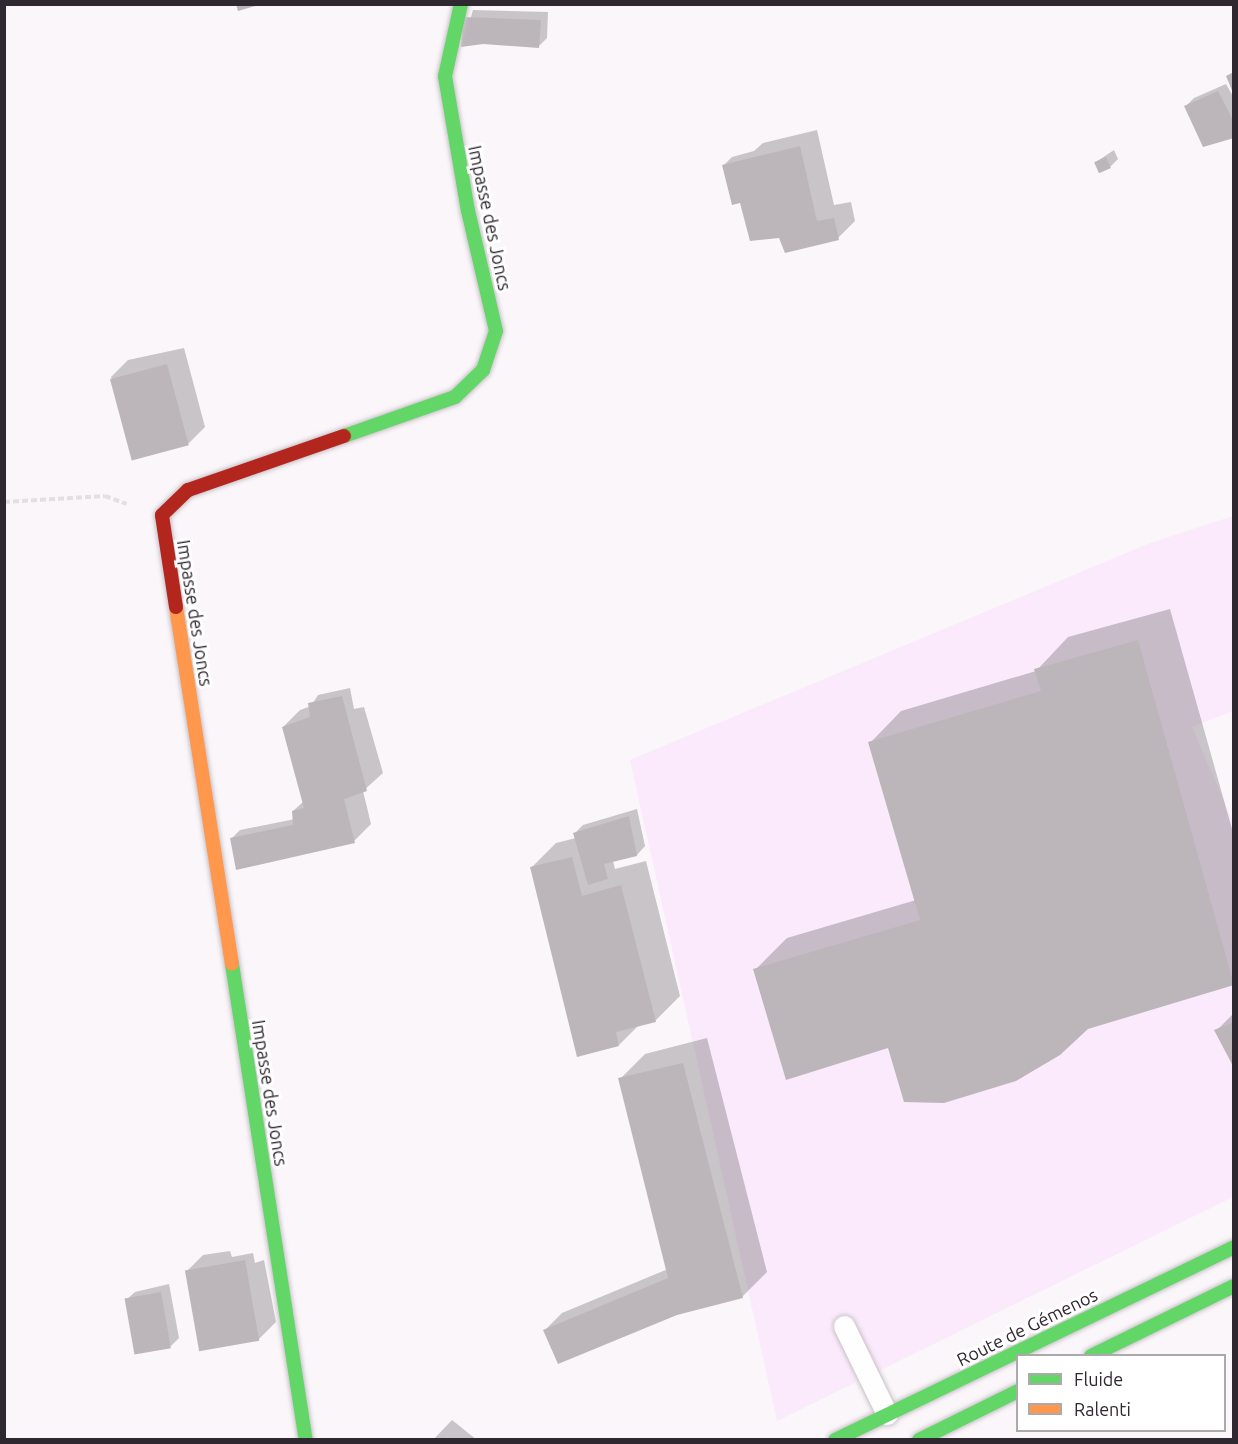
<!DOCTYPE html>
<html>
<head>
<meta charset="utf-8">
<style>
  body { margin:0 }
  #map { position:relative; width:1238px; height:1444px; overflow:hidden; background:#faf6fa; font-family:Ubuntu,sans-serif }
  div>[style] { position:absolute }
  .built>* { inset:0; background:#fbeafb }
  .shadow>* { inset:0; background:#0003 }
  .building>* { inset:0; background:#bcb6bb; transform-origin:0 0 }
  .path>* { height:4px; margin-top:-2px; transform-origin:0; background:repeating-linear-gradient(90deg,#e2e0e2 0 6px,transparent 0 9px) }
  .roads { filter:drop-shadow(0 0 2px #c8c2c7) drop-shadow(0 0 2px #c8c2c7) }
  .lane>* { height:21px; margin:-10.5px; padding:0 10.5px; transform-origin:10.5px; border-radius:10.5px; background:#fefefe }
  .fast>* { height:14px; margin:-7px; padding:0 7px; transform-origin:7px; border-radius:7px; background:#63d668 }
  .slow>* { height:14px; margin:-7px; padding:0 7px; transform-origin:7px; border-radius:7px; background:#ff974d }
  .jam>* { height:14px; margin:-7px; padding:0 7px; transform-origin:7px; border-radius:7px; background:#b3261e }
  span { translate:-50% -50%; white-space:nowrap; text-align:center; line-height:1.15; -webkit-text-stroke:6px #fff; paint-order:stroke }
  .street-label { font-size:18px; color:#302830 }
  .frame { position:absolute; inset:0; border:6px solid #302830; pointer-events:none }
  .legend { position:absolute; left:1016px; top:1354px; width:210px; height:78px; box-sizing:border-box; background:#fff; border:2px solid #aca9ac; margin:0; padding:8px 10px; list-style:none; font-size:18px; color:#302830 }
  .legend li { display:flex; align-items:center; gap:12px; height:30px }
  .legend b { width:30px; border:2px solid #aca9ac }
</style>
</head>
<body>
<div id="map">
  <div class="built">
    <div style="clip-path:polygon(1233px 516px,1233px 711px,1192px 727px,1233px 822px,1233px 1197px,777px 1421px,630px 760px,1150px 543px)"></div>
  </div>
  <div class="shadow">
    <div style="clip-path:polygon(473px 10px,548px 12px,547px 38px,539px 46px,483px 42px,463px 45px)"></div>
    <div style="clip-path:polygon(1226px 84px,1234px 98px,1234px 136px,1186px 106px,1194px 98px)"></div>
    <div style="clip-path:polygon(817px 130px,834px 205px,851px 202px,855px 221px,838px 238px,780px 236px,742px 201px,724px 165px,732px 157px,754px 151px,763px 143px)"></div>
    <div style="clip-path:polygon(1114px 150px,1118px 159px,1110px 167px,1096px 162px)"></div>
    <div style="clip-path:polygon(184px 348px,205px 427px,188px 444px,133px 458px,111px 377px,128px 360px)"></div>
    <div style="clip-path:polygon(1170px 609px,1234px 836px,1234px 984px,755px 970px,787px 938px,916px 900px,870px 743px,901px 711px,1036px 671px,1068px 637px)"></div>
    <div style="clip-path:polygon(350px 688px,354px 709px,364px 707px,383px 773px,363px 791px,371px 824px,354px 841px,237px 869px,231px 839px,240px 830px,295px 819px,293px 811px,304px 801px,283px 727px,300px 710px,311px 706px,318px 695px)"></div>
    <div style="clip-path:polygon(637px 809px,645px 846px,637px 855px,613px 861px,615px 869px,646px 861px,680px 996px,655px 1021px,639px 1025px,619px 1045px,531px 868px,556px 843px,576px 838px,574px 834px,583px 825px)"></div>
    <div style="clip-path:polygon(1234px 1013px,1234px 1064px,1216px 1031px)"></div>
    <div style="clip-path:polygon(707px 1038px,767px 1272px,742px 1297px,545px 1330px,562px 1313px,668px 1269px,620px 1079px,645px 1054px)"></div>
    <div style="clip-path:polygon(230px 1251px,232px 1257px,253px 1253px,255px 1263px,264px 1260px,276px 1322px,258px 1340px,186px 1272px,203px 1255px)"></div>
    <div style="clip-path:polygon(169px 1284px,179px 1338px,171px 1346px,126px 1300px,135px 1292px)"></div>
    <div style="clip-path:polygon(452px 1420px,477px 1440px,433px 1440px)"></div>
  </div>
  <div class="building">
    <div style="clip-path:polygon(236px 4px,259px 4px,259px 5px,238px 11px)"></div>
    <div style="clip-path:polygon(463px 17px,541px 20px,539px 48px,483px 44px,461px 47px)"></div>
    <div style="clip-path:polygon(1234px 72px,1234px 93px,1233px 93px,1226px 76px)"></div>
    <div style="clip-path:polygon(1218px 91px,1234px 122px,1234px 138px,1203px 147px,1184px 106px)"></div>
    <div style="clip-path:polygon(800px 146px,817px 221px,834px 218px,839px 240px,785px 253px,779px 238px,750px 241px,740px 203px,732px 205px,722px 165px)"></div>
    <div style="left:1106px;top:157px;width:12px;height:13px;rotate:66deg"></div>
    <div style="left:167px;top:364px;width:84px;height:59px;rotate:75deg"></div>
    <div style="clip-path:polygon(1138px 640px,1234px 985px,1088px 1029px,1060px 1055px,1016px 1081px,944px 1103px,904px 1102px,888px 1048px,786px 1080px,753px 969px,920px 920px,868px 742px,1041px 691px,1034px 669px)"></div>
    <div style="clip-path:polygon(342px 696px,367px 791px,344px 799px,355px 843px,236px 870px,230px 838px,293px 825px,292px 811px,304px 808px,282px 727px,310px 717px,308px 703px)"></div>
    <div style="clip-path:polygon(629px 816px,637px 856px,604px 864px,608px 879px,588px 885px,573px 833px)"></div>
    <div style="clip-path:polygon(572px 857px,582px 896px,621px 885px,656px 1022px,616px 1032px,619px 1046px,577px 1057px,530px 867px)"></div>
    <div style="clip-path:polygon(1234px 1022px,1234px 1068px,1214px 1030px)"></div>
    <div style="clip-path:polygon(683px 1063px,743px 1298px,677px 1315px,558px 1364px,543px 1330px,668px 1278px,618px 1078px)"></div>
    <div style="left:245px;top:1260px;width:82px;height:61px;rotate:80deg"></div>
    <div style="left:161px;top:1292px;width:57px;height:37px;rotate:80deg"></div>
  </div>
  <div class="path">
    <div style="left:4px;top:502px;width:101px;rotate:-3.4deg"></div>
    <div style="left:105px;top:496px;width:23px;rotate:20deg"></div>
  </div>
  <div class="roads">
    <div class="lane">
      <div style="left:844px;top:1326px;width:98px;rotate:64deg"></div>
    </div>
    <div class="fast">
      <div style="left:344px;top:436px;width:118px;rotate:-19.4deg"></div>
      <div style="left:455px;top:397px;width:39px;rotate:-44deg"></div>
      <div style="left:483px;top:370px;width:41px;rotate:-71.6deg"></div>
      <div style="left:496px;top:331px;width:123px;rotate:-103.1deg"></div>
      <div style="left:468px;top:211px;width:137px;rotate:-99.7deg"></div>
      <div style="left:445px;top:76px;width:74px;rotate:-77.5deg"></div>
      <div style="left:232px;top:964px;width:482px;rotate:81.2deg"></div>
      <div style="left:1091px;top:1356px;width:159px;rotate:-26.1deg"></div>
      <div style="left:835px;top:1440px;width:443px;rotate:-25.8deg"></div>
      <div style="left:919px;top:1440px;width:110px;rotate:-26.3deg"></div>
    </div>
    <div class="slow">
      <div style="left:176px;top:607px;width:361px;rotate:81.1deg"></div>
    </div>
    <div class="jam">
      <div style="left:176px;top:607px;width:93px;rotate:-98.7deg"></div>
      <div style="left:162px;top:515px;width:36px;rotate:-44deg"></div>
      <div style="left:188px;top:490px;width:165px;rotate:-19.1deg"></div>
    </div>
  </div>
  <div class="street-label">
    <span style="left:490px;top:218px;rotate:78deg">Impasse des Joncs</span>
    <span style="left:195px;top:613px;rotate:81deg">Impasse des Joncs</span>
    <span style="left:270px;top:1093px;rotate:81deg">Impasse des Joncs</span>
    <span style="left:1027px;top:1327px;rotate:-26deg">Route de Gémenos</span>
  </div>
  <div class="frame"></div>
  <ul class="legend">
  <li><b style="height:8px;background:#63d668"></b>Fluide</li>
  <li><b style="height:8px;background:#ff974d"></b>Ralenti</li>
  </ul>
</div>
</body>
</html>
